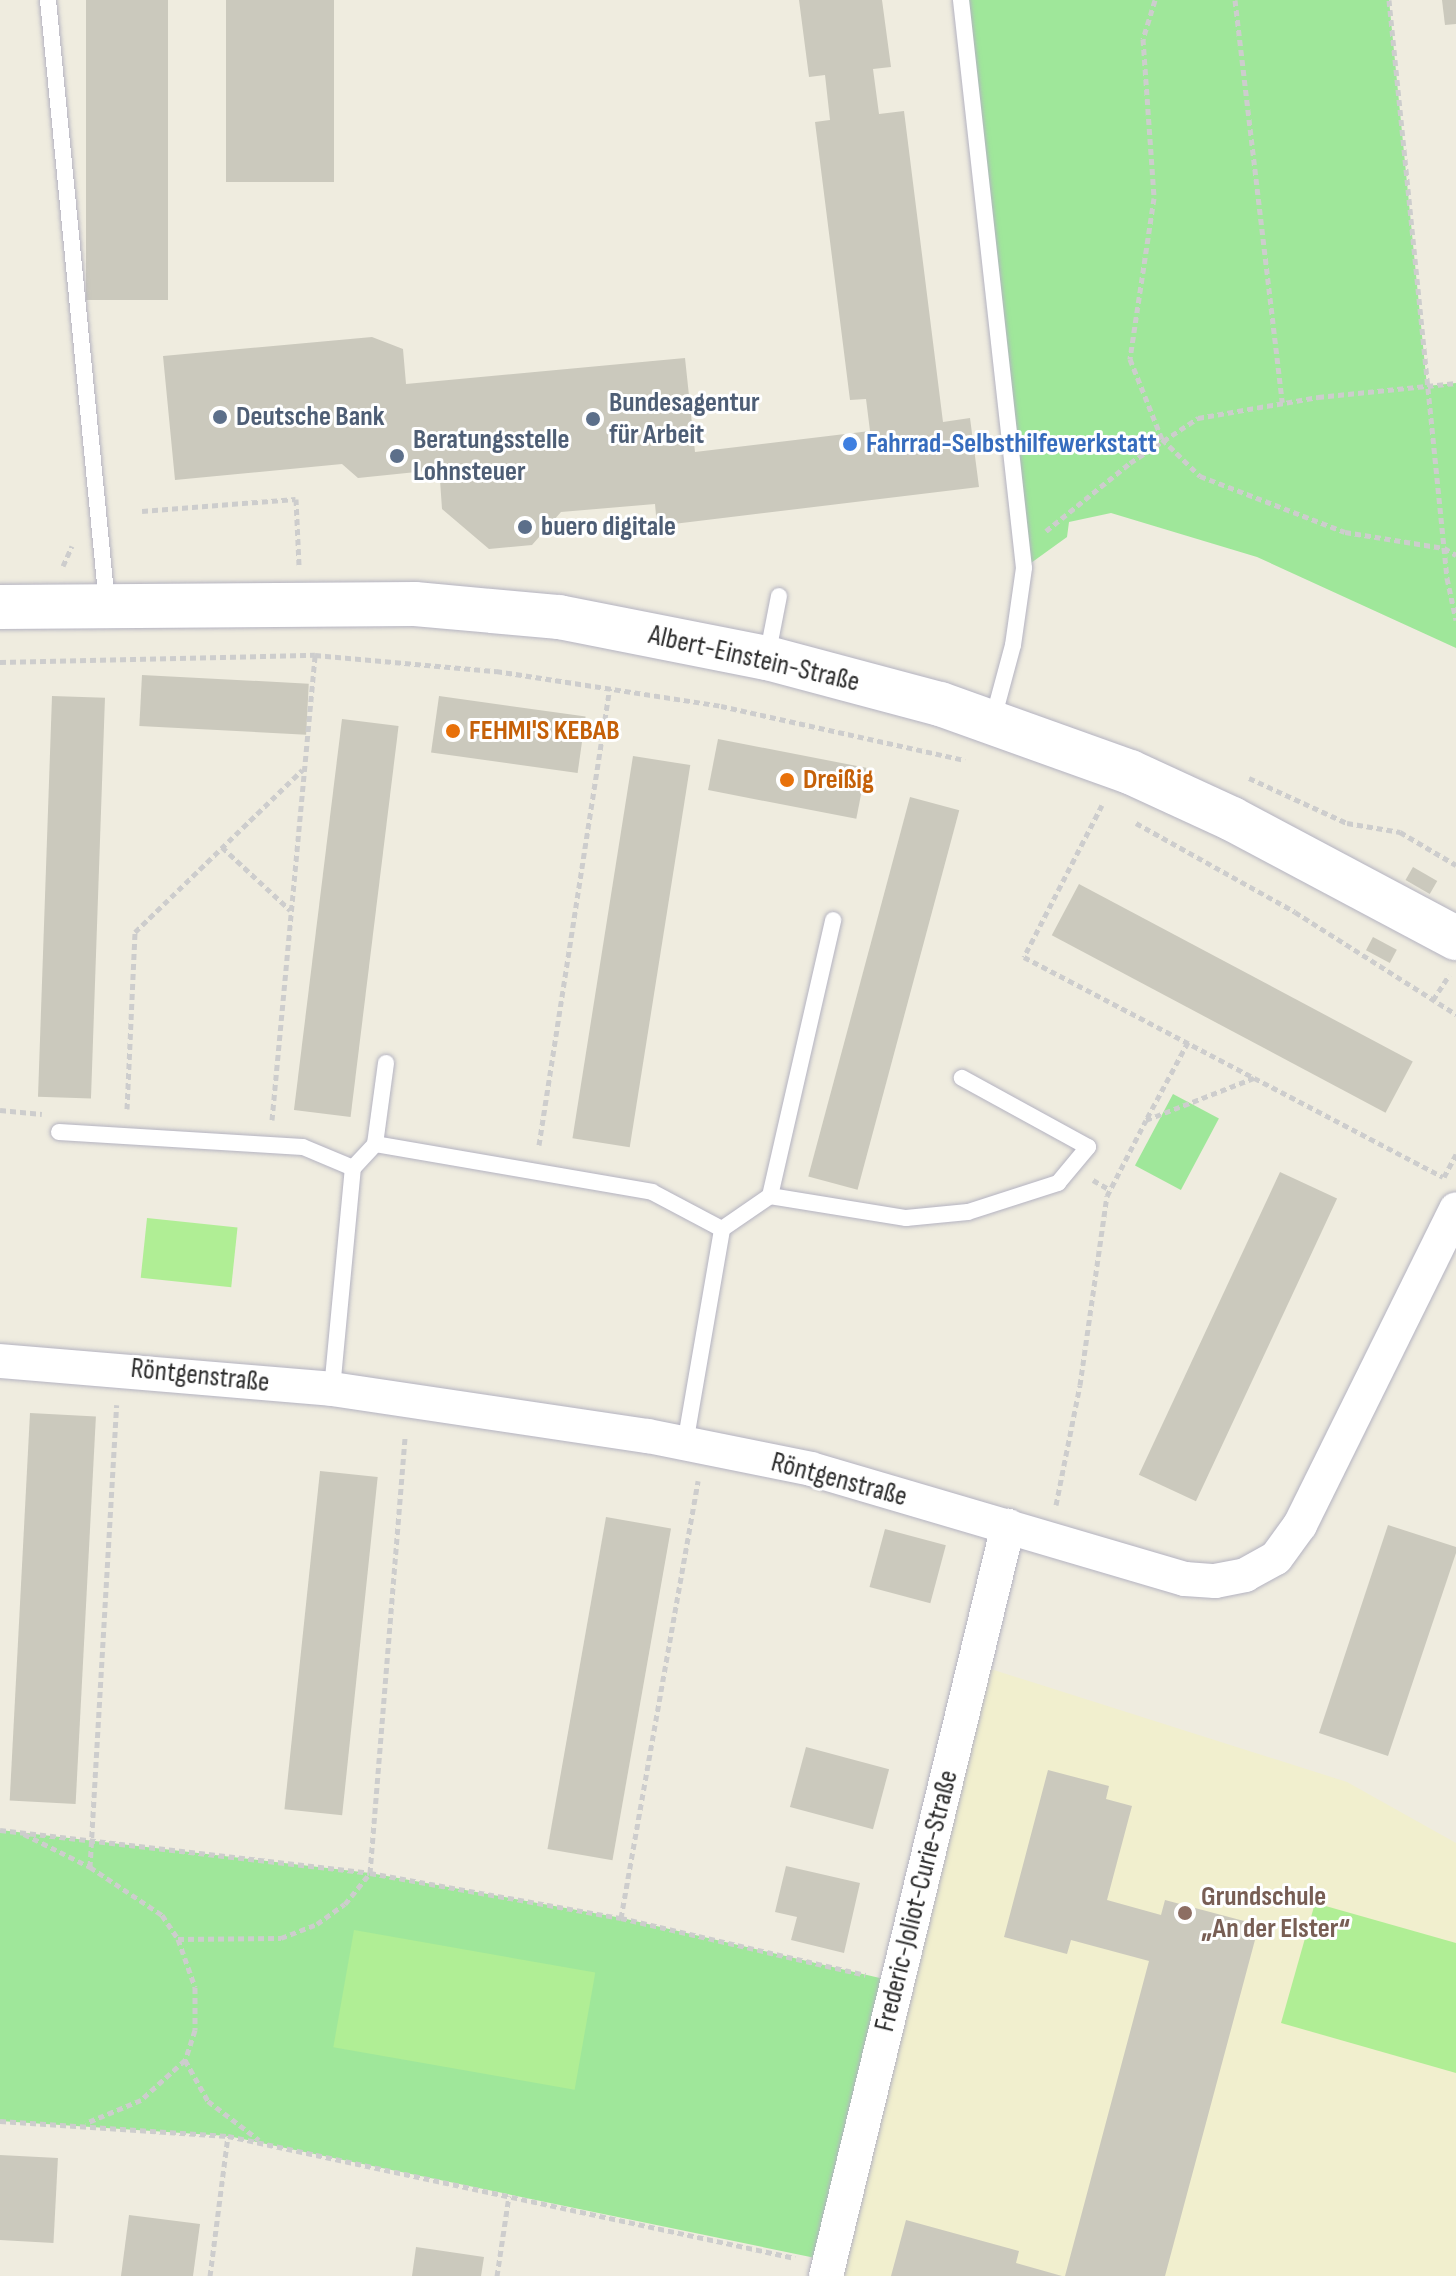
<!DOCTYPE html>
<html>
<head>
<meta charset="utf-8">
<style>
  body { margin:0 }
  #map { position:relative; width:1456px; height:2276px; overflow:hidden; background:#efecdf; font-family:"Sofia Sans Condensed",sans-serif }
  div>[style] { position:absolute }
  .education>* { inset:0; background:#f1efce }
  .green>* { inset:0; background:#9fe79a; transform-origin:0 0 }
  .pitch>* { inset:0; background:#b0ee95; transform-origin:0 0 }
  .building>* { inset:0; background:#cbc9bd; transform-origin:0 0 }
  .path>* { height:5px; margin-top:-2.5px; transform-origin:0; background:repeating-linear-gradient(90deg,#cdcdcd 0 6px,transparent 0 10px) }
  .roads { filter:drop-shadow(0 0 2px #b4b3c1) drop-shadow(0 0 2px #b4b3c1) }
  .lane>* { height:16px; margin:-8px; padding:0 8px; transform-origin:8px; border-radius:8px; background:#fff }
  .street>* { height:34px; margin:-17px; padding:0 17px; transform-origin:17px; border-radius:17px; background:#fff }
  .secondary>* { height:44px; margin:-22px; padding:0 22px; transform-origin:22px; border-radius:22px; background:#fff }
  .dots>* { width:22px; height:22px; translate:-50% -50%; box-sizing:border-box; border:4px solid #fff; border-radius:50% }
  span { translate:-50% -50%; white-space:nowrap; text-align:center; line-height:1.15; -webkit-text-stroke:6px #fff; paint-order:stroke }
  .service-label { font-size:28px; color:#4e5e75; font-weight:700 }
  .left { translate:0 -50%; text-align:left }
  .shop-label { font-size:28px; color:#366cbe; font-weight:700 }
  .street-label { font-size:28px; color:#2d2d2d }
  .food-label { font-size:28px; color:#c56008; font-weight:700 }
  .education-label { font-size:28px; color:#785e54; font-weight:700 }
</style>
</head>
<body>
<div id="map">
  <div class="education">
    <div style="clip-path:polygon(975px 1664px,1347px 1782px,1456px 1843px,1456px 2276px,833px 2276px)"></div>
  </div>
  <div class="green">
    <div style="clip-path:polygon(962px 0,1389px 0,1427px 386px,1456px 383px,1456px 648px,1257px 557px,1111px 513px,1069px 522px,1067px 537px,1024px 568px)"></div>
    <div style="left:1173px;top:1094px;width:52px;height:81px;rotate:28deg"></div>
    <div style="clip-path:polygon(0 1830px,370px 1873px,622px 1918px,897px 1982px,825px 2260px,228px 2136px,0 2121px)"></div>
  </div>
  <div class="pitch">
    <div style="left:147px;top:1218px;width:91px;height:60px;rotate:6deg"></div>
    <div style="clip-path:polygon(1315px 1903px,1456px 1943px,1456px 2073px,1281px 2023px)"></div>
    <div style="left:354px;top:1930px;width:245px;height:119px;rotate:10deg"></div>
  </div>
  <div class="building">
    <div style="left:86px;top:0;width:82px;height:300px"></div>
    <div style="left:226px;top:0;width:108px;height:182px"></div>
    <div style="clip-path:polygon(799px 0,882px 0,891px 67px,873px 69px,879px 114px,904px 111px,943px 422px,970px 418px,979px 487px,657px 526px,655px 504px,561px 512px,532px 545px,489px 549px,442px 509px,440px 480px,426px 471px,358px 478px,342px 464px,175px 480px,163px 356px,372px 337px,403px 349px,406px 384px,685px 358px,695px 452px,870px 431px,866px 399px,850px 400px,815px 122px,830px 120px,825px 75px,809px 77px)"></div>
    <div style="clip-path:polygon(1442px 0,1456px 0,1456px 24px,1445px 25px)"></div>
    <div style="left:142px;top:675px;width:167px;height:51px;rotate:3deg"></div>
    <div style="left:52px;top:696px;width:53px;height:401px;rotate:2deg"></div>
    <div style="left:439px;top:696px;width:148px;height:57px;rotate:8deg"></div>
    <div style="left:342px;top:719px;width:57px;height:394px;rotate:7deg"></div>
    <div style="left:718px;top:739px;width:151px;height:52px;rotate:11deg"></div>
    <div style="left:633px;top:756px;width:58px;height:387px;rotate:9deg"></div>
    <div style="left:910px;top:797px;width:51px;height:393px;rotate:15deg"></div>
    <div style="left:1413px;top:867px;width:28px;height:15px;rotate:30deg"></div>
    <div style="left:1079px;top:884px;width:378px;height:58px;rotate:28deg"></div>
    <div style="left:1373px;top:937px;width:27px;height:15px;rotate:28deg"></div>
    <div style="left:1280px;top:1172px;width:63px;height:334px;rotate:25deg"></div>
    <div style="left:30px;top:1413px;width:66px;height:388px;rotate:3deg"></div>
    <div style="left:320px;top:1471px;width:58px;height:340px;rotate:6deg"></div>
    <div style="left:606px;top:1517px;width:66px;height:337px;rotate:10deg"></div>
    <div style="clip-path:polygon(1388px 1525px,1456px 1547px,1456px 1553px,1388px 1756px,1319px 1733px)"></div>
    <div style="left:885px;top:1529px;width:63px;height:60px;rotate:15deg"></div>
    <div style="left:806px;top:1747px;width:86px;height:62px;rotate:15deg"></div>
    <div style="clip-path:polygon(1048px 1770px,1109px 1786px,1106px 1799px,1132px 1806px,1107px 1900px,1161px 1915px,1165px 1900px,1259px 1925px,1165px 2276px,1065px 2276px,1149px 1961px,1071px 1940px,1067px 1954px,1004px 1937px)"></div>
    <div style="clip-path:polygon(786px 1866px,860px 1883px,844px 1953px,791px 1940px,797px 1917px,775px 1912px)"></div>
    <div style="left:0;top:2155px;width:58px;height:85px;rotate:3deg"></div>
    <div style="clip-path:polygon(129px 2215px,200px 2224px,193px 2276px,121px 2276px)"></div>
    <div style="clip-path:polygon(906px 2220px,1019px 2251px,1016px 2263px,1062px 2276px,891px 2276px)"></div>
    <div style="clip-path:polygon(416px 2247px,484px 2257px,481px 2276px,412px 2276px)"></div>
  </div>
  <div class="path">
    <div style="left:1155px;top:0;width:41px;rotate:107.1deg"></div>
    <div style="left:1143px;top:39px;width:159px;rotate:86deg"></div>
    <div style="left:1154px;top:198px;width:163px;rotate:98.5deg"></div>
    <div style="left:1130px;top:359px;width:86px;rotate:68.2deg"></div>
    <div style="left:1162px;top:439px;width:53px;rotate:44.2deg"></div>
    <div style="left:1200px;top:476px;width:155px;rotate:21.1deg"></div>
    <div style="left:1345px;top:532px;width:100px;rotate:9.2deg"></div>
    <div style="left:1444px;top:548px;width:14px;rotate:30deg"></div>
    <div style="left:1235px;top:0;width:405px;rotate:83.3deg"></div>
    <div style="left:1389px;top:0;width:581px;rotate:84.27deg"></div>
    <div style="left:1447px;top:578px;width:43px;rotate:77.9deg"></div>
    <div style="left:142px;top:511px;width:154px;rotate:-4.5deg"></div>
    <div style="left:296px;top:499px;width:66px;rotate:87.4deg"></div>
    <div style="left:1046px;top:531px;width:108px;rotate:-39deg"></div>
    <div style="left:1130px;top:463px;width:82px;rotate:-33.5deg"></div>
    <div style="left:1198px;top:418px;width:122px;rotate:-9.9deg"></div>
    <div style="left:1318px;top:397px;width:139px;rotate:-5.8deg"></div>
    <div style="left:63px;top:566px;width:22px;rotate:-66deg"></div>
    <div style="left:0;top:662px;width:315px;rotate:-1.3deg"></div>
    <div style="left:315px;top:655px;width:182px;rotate:5.1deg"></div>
    <div style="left:496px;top:671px;width:228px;rotate:8.8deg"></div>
    <div style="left:721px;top:706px;width:250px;rotate:12.5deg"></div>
    <div style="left:1249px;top:778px;width:108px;rotate:24.7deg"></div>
    <div style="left:1347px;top:823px;width:54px;rotate:9.6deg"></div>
    <div style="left:1400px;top:832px;width:65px;rotate:30.5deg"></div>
    <div style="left:1102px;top:805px;width:171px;rotate:117.2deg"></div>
    <div style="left:1024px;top:957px;width:473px;rotate:27.7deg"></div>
    <div style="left:1136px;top:823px;width:182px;rotate:29.2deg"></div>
    <div style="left:1295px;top:912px;width:191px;rotate:32.4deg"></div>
    <div style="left:222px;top:847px;width:93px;rotate:42.8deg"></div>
    <div style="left:1433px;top:1000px;width:30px;rotate:-57deg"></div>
    <div style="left:1188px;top:1042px;width:89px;rotate:118.3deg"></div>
    <div style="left:1146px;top:1120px;width:116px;rotate:-21.3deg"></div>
    <div style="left:127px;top:1109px;width:177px;rotate:-87.4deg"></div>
    <div style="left:135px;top:932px;width:233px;rotate:-44.1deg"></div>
    <div style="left:0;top:1110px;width:42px;rotate:5.4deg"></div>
    <div style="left:272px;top:1120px;width:467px;rotate:-84.7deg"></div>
    <div style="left:539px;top:1145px;width:462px;rotate:-81.2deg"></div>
    <div style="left:1444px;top:1177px;width:26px;rotate:-62deg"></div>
    <div style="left:1093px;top:1180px;width:20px;rotate:30deg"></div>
    <div style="left:1056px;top:1505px;width:122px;rotate:-78.7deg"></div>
    <div style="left:1080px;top:1385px;width:191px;rotate:-81.9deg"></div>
    <div style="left:1107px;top:1196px;width:85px;rotate:-62.8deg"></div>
    <div style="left:0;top:1830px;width:372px;rotate:6.6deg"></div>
    <div style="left:370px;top:1873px;width:255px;rotate:10.2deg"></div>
    <div style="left:621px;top:1918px;width:251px;rotate:13.1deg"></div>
    <div style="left:24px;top:1834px;width:74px;rotate:26.6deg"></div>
    <div style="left:90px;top:1867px;width:87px;rotate:33.7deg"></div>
    <div style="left:162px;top:1915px;width:29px;rotate:56deg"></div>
    <div style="left:178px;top:1939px;width:51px;rotate:70.5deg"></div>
    <div style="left:195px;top:1987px;width:43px;rotate:90deg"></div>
    <div style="left:195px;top:2030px;width:32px;rotate:108deg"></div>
    <div style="left:185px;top:2060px;width:59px;rotate:137.7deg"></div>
    <div style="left:141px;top:2100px;width:60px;rotate:157.3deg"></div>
    <div style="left:90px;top:1867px;width:463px;rotate:-86.7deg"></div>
    <div style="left:621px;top:1918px;width:444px;rotate:-80deg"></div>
    <div style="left:178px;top:1939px;width:103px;rotate:-0.6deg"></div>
    <div style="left:281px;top:1938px;width:39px;rotate:-21deg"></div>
    <div style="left:317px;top:1924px;width:34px;rotate:-36deg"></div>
    <div style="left:345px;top:1904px;width:40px;rotate:-51deg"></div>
    <div style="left:370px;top:1873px;width:438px;rotate:-85.4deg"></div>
    <div style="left:185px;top:2060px;width:47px;rotate:60.7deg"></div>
    <div style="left:208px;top:2101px;width:64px;rotate:37.4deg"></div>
    <div style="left:0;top:2121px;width:228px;rotate:3.8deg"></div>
    <div style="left:228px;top:2136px;width:580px;rotate:12.14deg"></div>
    <div style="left:210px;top:2276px;width:141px;rotate:-82.7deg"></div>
    <div style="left:497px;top:2276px;width:81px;rotate:-81.5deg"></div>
  </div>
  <div class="roads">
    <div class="lane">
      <div style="left:48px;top:0;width:607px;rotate:84.42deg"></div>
      <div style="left:961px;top:0;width:571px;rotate:83.67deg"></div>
      <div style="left:1024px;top:568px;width:78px;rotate:98.1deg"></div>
      <div style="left:1013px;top:645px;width:77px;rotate:105.1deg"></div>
      <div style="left:767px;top:657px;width:62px;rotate:-78.9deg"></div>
      <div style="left:386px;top:1063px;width:82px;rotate:97.7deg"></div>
      <div style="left:375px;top:1144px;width:281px;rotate:9.8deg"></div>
      <div style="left:652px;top:1192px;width:79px;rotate:27.9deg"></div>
      <div style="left:59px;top:1132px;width:244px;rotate:3.5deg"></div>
      <div style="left:303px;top:1147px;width:54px;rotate:22.8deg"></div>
      <div style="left:770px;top:1196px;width:283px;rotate:-77.1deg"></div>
      <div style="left:332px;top:1389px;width:222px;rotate:-84.6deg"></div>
      <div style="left:353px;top:1168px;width:33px;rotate:-47deg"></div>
      <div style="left:685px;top:1444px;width:218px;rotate:-80.2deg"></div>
      <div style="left:722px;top:1229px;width:58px;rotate:-34.5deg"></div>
      <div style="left:770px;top:1196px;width:138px;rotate:9.2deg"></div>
      <div style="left:906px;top:1218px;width:62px;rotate:-5.5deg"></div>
      <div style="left:968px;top:1212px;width:95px;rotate:-17.9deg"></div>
      <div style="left:1058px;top:1183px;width:47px;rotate:-50.2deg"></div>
      <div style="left:1088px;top:1147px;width:144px;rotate:-151.3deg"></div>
    </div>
    <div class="street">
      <div style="left:0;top:1361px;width:333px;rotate:4.8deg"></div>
      <div style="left:332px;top:1389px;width:319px;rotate:8.5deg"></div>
      <div style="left:648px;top:1436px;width:166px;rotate:11.4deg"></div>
      <div style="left:811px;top:1469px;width:390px;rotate:16.4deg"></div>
      <div style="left:1185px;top:1579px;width:30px;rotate:4deg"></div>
      <div style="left:1215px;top:1581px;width:31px;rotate:-11deg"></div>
      <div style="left:1245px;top:1575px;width:35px;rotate:-29deg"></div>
      <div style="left:1276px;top:1558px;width:41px;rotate:-54deg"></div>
      <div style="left:1300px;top:1525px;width:352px;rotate:-63.7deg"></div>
      <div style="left:826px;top:2276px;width:772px;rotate:-76.36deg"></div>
    </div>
    <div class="secondary">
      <div style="left:0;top:607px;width:415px;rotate:-0.4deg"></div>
      <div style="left:415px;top:604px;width:145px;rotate:5.2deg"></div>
      <div style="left:559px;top:617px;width:212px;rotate:11.2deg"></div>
      <div style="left:767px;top:658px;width:179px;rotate:14.9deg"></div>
      <div style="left:940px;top:704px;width:202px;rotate:19.7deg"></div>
      <div style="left:1130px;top:772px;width:112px;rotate:24.7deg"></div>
      <div style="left:1232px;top:819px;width:254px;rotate:28deg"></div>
    </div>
  </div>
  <div class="dots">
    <div style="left:220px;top:417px;background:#5c6f8a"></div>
    <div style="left:593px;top:419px;background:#5c6f8a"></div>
    <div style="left:850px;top:444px;background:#3f7fe0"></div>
    <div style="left:397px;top:456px;background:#5c6f8a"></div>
    <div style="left:525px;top:527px;background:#5c6f8a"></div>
    <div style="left:453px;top:731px;background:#e8710a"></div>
    <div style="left:787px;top:780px;background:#e8710a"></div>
    <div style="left:1185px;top:1913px;background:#8d6e63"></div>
  </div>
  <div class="service-label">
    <span class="left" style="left:609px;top:419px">Bundesagentur<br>für Arbeit</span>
    <span class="left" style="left:236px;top:417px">Deutsche Bank</span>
    <span class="left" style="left:413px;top:456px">Beratungsstelle<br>Lohnsteuer</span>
    <span class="left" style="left:541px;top:527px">buero digitale</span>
  </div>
  <div class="shop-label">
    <span class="left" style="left:866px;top:444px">Fahrrad-Selbsthilfewerkstatt</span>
  </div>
  <div class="street-label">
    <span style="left:754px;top:659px;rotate:13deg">Albert-Einstein-Straße</span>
    <span style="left:200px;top:1376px;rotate:6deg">Röntgenstraße</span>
    <span style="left:839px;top:1480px;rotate:15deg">Röntgenstraße</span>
    <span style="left:917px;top:1901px;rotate:-76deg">Frederic-Joliot-Curie-Straße</span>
  </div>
  <div class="food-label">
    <span class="left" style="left:469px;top:731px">FEHMI'S KEBAB</span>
    <span class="left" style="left:803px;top:780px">Dreißig</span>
  </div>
  <div class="education-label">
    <span class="left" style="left:1201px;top:1913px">Grundschule<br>„An der Elster“</span>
  </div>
</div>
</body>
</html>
